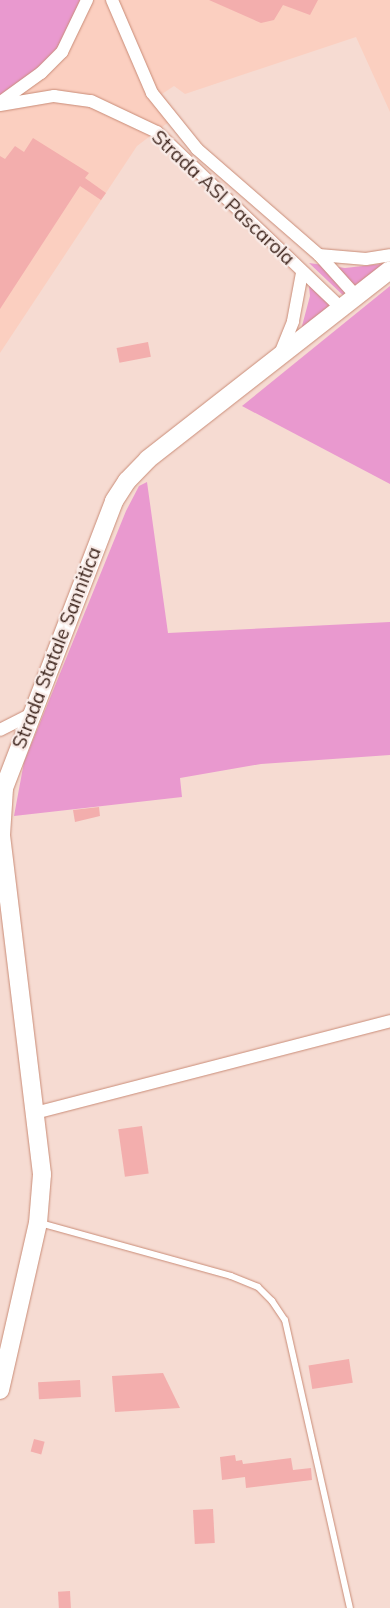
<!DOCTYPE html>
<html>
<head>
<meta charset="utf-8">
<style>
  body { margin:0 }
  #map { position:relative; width:390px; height:1608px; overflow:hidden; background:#f6dbd2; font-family:Mulish,sans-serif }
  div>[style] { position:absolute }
  .built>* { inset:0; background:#fbcfc0 }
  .green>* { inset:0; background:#e999cf }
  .building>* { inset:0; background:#f3aead; transform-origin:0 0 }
  .roads { filter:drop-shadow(0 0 1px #c98c77) drop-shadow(0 0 1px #c98c77) }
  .service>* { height:6px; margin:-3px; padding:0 3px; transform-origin:3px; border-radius:3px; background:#fff }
  .minor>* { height:12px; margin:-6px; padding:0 6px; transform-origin:6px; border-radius:6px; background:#fff }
  .secondary>* { height:18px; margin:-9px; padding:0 9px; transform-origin:9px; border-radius:9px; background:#fff }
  span { translate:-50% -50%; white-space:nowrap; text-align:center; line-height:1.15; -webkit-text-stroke:4.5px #f9ebe7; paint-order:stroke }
  .street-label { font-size:19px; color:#3d241c }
</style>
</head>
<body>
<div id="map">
  <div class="built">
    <div style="clip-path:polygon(0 0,390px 0,390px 112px,356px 37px,185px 94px,174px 86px,162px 94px,178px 115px,137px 146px,0 353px)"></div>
  </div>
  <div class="green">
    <div style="clip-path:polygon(0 0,83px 0,58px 47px,37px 71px,0 97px)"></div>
    <div style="clip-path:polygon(309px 263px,345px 268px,390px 263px,348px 300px)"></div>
    <div style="clip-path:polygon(308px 277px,343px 304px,298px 341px,310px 296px)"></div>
    <div style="clip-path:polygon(390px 286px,390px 484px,242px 406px)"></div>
    <div style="clip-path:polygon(147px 482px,168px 633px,390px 622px,390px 755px,261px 764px,180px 778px,182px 797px,14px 816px,24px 762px,126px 511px,139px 486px)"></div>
  </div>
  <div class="building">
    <div style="clip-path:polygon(209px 0,318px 0,310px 15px,283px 5px,274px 20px,261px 23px)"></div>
    <div style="clip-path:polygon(33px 138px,89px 173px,85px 178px,106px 193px,101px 200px,80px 186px,0 309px,0 156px,5px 159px,15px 146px,24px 152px)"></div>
    <div style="left:148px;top:342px;width:15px;height:32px;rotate:79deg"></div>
    <div style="clip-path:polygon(99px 807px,100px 816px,75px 822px,73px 810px)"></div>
    <div style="left:142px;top:1126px;width:48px;height:24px;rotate:82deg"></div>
    <div style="left:349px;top:1359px;width:24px;height:41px;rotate:81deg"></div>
    <div style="clip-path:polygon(163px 1373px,180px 1408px,115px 1412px,112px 1376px)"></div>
    <div style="left:80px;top:1380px;width:17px;height:42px;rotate:87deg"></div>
    <div style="left:34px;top:1439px;width:11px;height:13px;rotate:15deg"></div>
    <div style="clip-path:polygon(235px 1455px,236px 1461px,242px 1460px,243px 1464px,291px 1458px,293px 1470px,311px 1468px,312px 1480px,246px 1488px,245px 1477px,222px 1480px,220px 1457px)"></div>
    <div style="left:213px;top:1509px;width:34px;height:20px;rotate:87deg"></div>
    <div style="left:70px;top:1591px;width:17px;height:12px;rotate:87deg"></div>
  </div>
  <div class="roads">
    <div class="service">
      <div style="left:40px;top:1223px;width:198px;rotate:15.5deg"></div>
      <div style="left:231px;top:1276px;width:29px;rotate:22deg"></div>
      <div style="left:258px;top:1287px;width:20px;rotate:45deg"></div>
      <div style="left:272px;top:1301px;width:23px;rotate:56deg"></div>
      <div style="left:285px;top:1320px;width:295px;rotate:77.3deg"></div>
    </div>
    <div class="minor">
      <div style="left:112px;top:0;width:101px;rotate:66.7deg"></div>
      <div style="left:152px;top:93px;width:72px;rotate:51.2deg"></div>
      <div style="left:197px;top:149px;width:162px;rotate:41deg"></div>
      <div style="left:319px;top:255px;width:57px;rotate:47.9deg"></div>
      <div style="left:2px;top:101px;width:48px;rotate:-35.7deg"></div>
      <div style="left:41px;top:73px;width:30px;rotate:-45deg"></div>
      <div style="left:62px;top:52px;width:58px;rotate:-64.3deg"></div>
      <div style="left:0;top:105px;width:55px;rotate:-9.5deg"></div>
      <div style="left:54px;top:96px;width:37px;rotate:8deg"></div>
      <div style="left:91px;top:101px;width:73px;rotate:25.2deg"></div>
      <div style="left:157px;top:132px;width:256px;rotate:43.7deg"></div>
      <div style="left:319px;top:255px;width:47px;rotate:4.9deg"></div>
      <div style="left:366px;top:259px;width:24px;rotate:-9deg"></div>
      <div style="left:280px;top:354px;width:35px;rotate:-68deg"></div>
      <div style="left:293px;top:321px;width:49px;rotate:-79.4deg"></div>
      <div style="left:0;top:730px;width:34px;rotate:-27deg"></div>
      <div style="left:35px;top:1113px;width:367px;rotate:-14.5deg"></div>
    </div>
    <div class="secondary">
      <div style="left:0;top:1390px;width:171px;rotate:-77.2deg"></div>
      <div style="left:38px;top:1223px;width:49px;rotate:-85.3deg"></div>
      <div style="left:42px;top:1174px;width:341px;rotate:-96.9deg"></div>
      <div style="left:1px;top:835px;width:47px;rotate:-86.3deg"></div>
      <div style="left:4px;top:788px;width:307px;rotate:-69deg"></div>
      <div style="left:114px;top:501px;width:24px;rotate:-57deg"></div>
      <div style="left:127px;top:481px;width:30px;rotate:-46deg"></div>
      <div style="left:148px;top:459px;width:307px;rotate:-38deg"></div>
    </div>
  </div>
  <div class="street-label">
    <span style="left:223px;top:198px;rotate:43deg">Strada ASI Pascarola</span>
    <span style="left:57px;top:648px;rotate:-69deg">Strada Statale Sannitica</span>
  </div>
</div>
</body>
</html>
